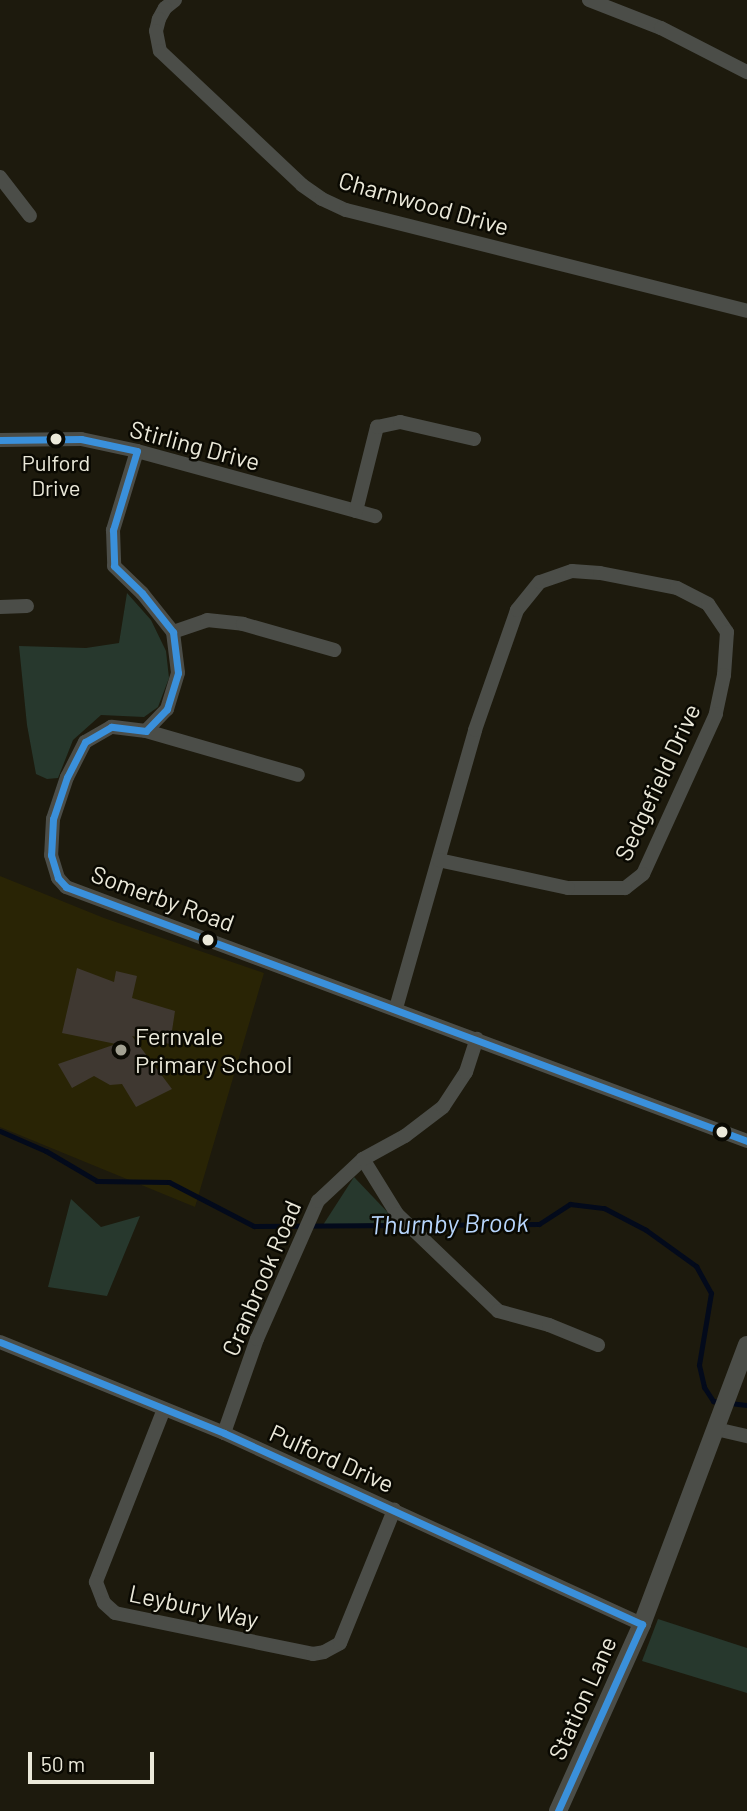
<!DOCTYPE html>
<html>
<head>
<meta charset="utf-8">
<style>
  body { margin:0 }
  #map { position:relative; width:747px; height:1811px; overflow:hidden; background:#1d1a0d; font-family:Barlow,sans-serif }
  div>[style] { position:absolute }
  .built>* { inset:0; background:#292405 }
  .green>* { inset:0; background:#27382d }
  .stream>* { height:5px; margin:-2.5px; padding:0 2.5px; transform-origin:2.5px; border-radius:2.5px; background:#030a1b }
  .building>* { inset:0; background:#3f3831 }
  .minor>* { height:14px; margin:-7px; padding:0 7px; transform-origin:7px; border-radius:7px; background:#4b4d48 }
  .tertiary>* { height:18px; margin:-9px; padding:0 9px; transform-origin:9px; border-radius:9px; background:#4b4d48 }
  .bus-1>* { height:7px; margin:-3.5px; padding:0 3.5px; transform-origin:3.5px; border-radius:3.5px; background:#3a90db }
  .dots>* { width:19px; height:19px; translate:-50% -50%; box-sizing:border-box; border:4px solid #0a0902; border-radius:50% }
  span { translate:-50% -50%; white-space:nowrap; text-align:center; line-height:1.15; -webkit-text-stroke:5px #0a0902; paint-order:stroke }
  .bus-label { font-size:22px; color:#ebe9da }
  .street-label { font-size:24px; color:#ebe9da }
  .poi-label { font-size:24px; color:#ebe9da }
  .left { translate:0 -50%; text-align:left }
  .water-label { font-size:26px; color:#b7d5fc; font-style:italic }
  .scale { position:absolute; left:28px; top:1752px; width:126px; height:32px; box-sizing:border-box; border:4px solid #ebe9da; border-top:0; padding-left:9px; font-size:21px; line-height:24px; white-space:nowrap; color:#ebe9da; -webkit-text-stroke:5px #0a0902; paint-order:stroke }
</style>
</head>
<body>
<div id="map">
  <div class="built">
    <div style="clip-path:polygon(0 876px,104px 918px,264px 973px,195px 1207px,0 1127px)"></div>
  </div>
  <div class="green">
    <div style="clip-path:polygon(127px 593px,151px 620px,166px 651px,169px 678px,158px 707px,144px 717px,101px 715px,73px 740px,58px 778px,47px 779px,36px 774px,27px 725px,19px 646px,86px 648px,119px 643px)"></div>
    <div style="clip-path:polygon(354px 1177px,395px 1220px,390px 1223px,323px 1225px)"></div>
    <div style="clip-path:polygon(71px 1199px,101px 1227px,140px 1216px,107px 1296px,48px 1287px)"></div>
    <div style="clip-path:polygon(658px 1619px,747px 1648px,747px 1693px,642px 1661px)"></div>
  </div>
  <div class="stream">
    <div style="left:0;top:1131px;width:50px;rotate:23.5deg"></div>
    <div style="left:46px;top:1151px;width:59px;rotate:30.5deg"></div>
    <div style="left:97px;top:1181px;width:72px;rotate:0.8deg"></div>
    <div style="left:169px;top:1182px;width:96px;rotate:27.4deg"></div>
    <div style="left:254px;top:1226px;width:285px;rotate:-0.4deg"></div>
    <div style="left:539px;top:1224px;width:37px;rotate:-33deg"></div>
    <div style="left:570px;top:1204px;width:34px;rotate:7deg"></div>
    <div style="left:604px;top:1208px;width:47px;rotate:27.6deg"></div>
    <div style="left:646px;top:1230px;width:62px;rotate:35.8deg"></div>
    <div style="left:696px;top:1266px;width:31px;rotate:61deg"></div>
    <div style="left:711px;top:1293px;width:73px;rotate:99.5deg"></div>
    <div style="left:699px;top:1365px;width:23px;rotate:77deg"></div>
    <div style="left:704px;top:1387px;width:17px;rotate:57deg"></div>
    <div style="left:713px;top:1401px;width:34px;rotate:7deg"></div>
  </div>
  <div class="building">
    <div style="clip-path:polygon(77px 968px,114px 982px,116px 971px,137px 976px,132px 998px,175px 1011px,170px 1044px,132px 1036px,172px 1089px,136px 1107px,122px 1084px,110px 1085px,94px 1076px,72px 1088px,58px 1064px,116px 1044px,62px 1033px)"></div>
  </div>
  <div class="minor">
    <div style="left:175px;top:0;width:13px;rotate:141deg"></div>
    <div style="left:165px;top:8px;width:13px;rotate:119deg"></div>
    <div style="left:159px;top:19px;width:12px;rotate:104deg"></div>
    <div style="left:156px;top:31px;width:20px;rotate:79deg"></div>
    <div style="left:160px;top:51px;width:195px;rotate:43.3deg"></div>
    <div style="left:302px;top:185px;width:24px;rotate:35deg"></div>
    <div style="left:322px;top:199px;width:26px;rotate:25deg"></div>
    <div style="left:346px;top:210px;width:414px;rotate:14.1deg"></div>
    <div style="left:589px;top:0;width:77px;rotate:21.3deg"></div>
    <div style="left:661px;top:28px;width:97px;rotate:27.1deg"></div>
    <div style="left:0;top:177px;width:49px;rotate:52.4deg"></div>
    <div style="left:0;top:440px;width:81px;rotate:-0.7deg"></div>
    <div style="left:81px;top:439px;width:57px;rotate:12.1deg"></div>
    <div style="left:137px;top:451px;width:247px;rotate:15.3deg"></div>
    <div style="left:137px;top:451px;width:83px;rotate:106.9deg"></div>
    <div style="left:113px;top:530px;width:36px;rotate:88deg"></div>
    <div style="left:114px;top:566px;width:39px;rotate:44deg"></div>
    <div style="left:142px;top:593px;width:50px;rotate:51.5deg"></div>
    <div style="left:173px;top:632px;width:41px;rotate:83deg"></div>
    <div style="left:178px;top:673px;width:38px;rotate:107deg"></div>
    <div style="left:167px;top:709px;width:30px;rotate:134deg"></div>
    <div style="left:146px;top:731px;width:35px;rotate:-173deg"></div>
    <div style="left:111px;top:727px;width:30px;rotate:150deg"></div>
    <div style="left:85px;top:742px;width:39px;rotate:117deg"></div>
    <div style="left:67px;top:777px;width:44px;rotate:108.4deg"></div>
    <div style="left:53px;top:819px;width:36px;rotate:93deg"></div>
    <div style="left:51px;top:855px;width:24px;rotate:73deg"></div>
    <div style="left:58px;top:878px;width:12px;rotate:48deg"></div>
    <div style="left:66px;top:887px;width:727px;rotate:20.45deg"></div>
    <div style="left:356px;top:511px;width:87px;rotate:-76deg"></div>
    <div style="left:377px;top:427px;width:24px;rotate:-12deg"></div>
    <div style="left:400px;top:422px;width:76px;rotate:12.9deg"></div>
    <div style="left:0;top:607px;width:27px;rotate:-2deg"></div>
    <div style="left:173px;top:632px;width:36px;rotate:-19deg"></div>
    <div style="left:207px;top:620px;width:36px;rotate:6deg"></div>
    <div style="left:243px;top:624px;width:95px;rotate:15.9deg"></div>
    <div style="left:146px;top:731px;width:158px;rotate:16.1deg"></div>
    <div style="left:396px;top:1008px;width:289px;rotate:-74.1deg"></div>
    <div style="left:475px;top:730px;width:127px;rotate:-70.7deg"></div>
    <div style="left:517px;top:610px;width:36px;rotate:-51deg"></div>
    <div style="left:540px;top:582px;width:34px;rotate:-19deg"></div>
    <div style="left:572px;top:571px;width:28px;rotate:4deg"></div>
    <div style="left:600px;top:573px;width:78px;rotate:11deg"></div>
    <div style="left:677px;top:588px;width:35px;rotate:27deg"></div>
    <div style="left:708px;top:604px;width:34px;rotate:56deg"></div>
    <div style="left:727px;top:632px;width:43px;rotate:94deg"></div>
    <div style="left:724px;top:675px;width:40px;rotate:102deg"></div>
    <div style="left:716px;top:714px;width:176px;rotate:114.5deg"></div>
    <div style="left:643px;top:874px;width:23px;rotate:142deg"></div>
    <div style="left:625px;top:888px;width:57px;rotate:180deg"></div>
    <div style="left:568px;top:888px;width:132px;rotate:-167.8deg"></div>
    <div style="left:363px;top:1159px;width:65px;rotate:58.3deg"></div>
    <div style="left:397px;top:1214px;width:140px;rotate:43.8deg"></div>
    <div style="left:498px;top:1311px;width:53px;rotate:15.4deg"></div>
    <div style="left:549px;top:1325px;width:53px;rotate:22.2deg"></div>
    <div style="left:0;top:1342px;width:242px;rotate:22.1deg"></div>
    <div style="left:224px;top:1433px;width:460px;rotate:24.6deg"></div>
    <div style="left:164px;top:1409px;width:186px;rotate:111.5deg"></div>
    <div style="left:96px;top:1582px;width:22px;rotate:69deg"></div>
    <div style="left:104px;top:1603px;width:15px;rotate:42deg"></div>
    <div style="left:115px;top:1613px;width:202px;rotate:11.7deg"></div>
    <div style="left:313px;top:1654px;width:11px;rotate:-10deg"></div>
    <div style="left:324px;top:1652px;width:18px;rotate:-29deg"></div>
    <div style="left:340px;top:1643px;width:144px;rotate:-67.9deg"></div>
    <div style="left:716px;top:1429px;width:32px;rotate:13deg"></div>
    <div style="left:224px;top:1433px;width:100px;rotate:-70.7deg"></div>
    <div style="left:257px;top:1339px;width:151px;rotate:-66.2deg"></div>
    <div style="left:318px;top:1201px;width:62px;rotate:-43deg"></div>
    <div style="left:363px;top:1159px;width:48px;rotate:-28.7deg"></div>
    <div style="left:405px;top:1136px;width:48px;rotate:-37.3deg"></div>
    <div style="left:443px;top:1107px;width:42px;rotate:-56.7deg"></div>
    <div style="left:466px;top:1072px;width:35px;rotate:-72deg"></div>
  </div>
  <div class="tertiary">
    <div style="left:558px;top:1811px;width:205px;rotate:-65.8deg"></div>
    <div style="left:642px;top:1624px;width:298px;rotate:-69.4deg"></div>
  </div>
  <div class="bus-1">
    <div style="left:0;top:440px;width:81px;rotate:-0.7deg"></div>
    <div style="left:81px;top:439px;width:57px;rotate:12.1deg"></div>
    <div style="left:137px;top:451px;width:83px;rotate:106.9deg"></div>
    <div style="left:113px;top:530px;width:36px;rotate:88deg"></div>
    <div style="left:114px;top:566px;width:39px;rotate:44deg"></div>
    <div style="left:142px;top:593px;width:50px;rotate:51.5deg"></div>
    <div style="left:173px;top:632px;width:41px;rotate:83deg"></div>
    <div style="left:178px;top:673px;width:38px;rotate:107deg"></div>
    <div style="left:167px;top:709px;width:30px;rotate:134deg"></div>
    <div style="left:146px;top:731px;width:35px;rotate:-173deg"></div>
    <div style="left:111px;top:727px;width:30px;rotate:150deg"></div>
    <div style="left:85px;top:742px;width:39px;rotate:117deg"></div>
    <div style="left:67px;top:777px;width:44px;rotate:108.4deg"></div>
    <div style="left:53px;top:819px;width:36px;rotate:93deg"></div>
    <div style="left:51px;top:855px;width:24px;rotate:73deg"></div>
    <div style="left:58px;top:878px;width:12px;rotate:48deg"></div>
    <div style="left:66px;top:887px;width:727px;rotate:20.45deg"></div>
    <div style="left:0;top:1342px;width:242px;rotate:22.1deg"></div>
    <div style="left:224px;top:1433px;width:460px;rotate:24.6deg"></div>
    <div style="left:642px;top:1624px;width:205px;rotate:114.2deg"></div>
  </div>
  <div class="dots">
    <div style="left:56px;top:439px;background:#ebe9da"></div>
    <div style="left:208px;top:940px;background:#ebe9da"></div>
    <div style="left:121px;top:1050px;background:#a3a192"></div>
    <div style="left:722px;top:1132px;background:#ebe9da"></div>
  </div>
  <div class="bus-label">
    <span style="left:56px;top:475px">Pulford<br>Drive</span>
  </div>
  <div class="street-label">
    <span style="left:424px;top:203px;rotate:16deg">Charnwood Drive</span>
    <span style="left:195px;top:445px;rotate:15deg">Stirling Drive</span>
    <span style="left:657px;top:782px;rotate:-65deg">Sedgefield Drive</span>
    <span style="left:163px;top:898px;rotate:20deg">Somerby Road</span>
    <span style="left:261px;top:1278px;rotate:-67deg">Cranbrook Road</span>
    <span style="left:332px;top:1458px;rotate:24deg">Pulford Drive</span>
    <span style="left:194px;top:1606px;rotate:12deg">Leybury Way</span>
    <span style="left:582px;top:1698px;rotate:-66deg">Station Lane</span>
  </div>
  <div class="poi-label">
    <span class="left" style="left:135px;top:1050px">Fernvale<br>Primary School</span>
  </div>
  <div class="water-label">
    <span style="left:449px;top:1223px;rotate:-1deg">Thurnby Brook</span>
  </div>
  <div class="scale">50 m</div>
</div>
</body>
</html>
